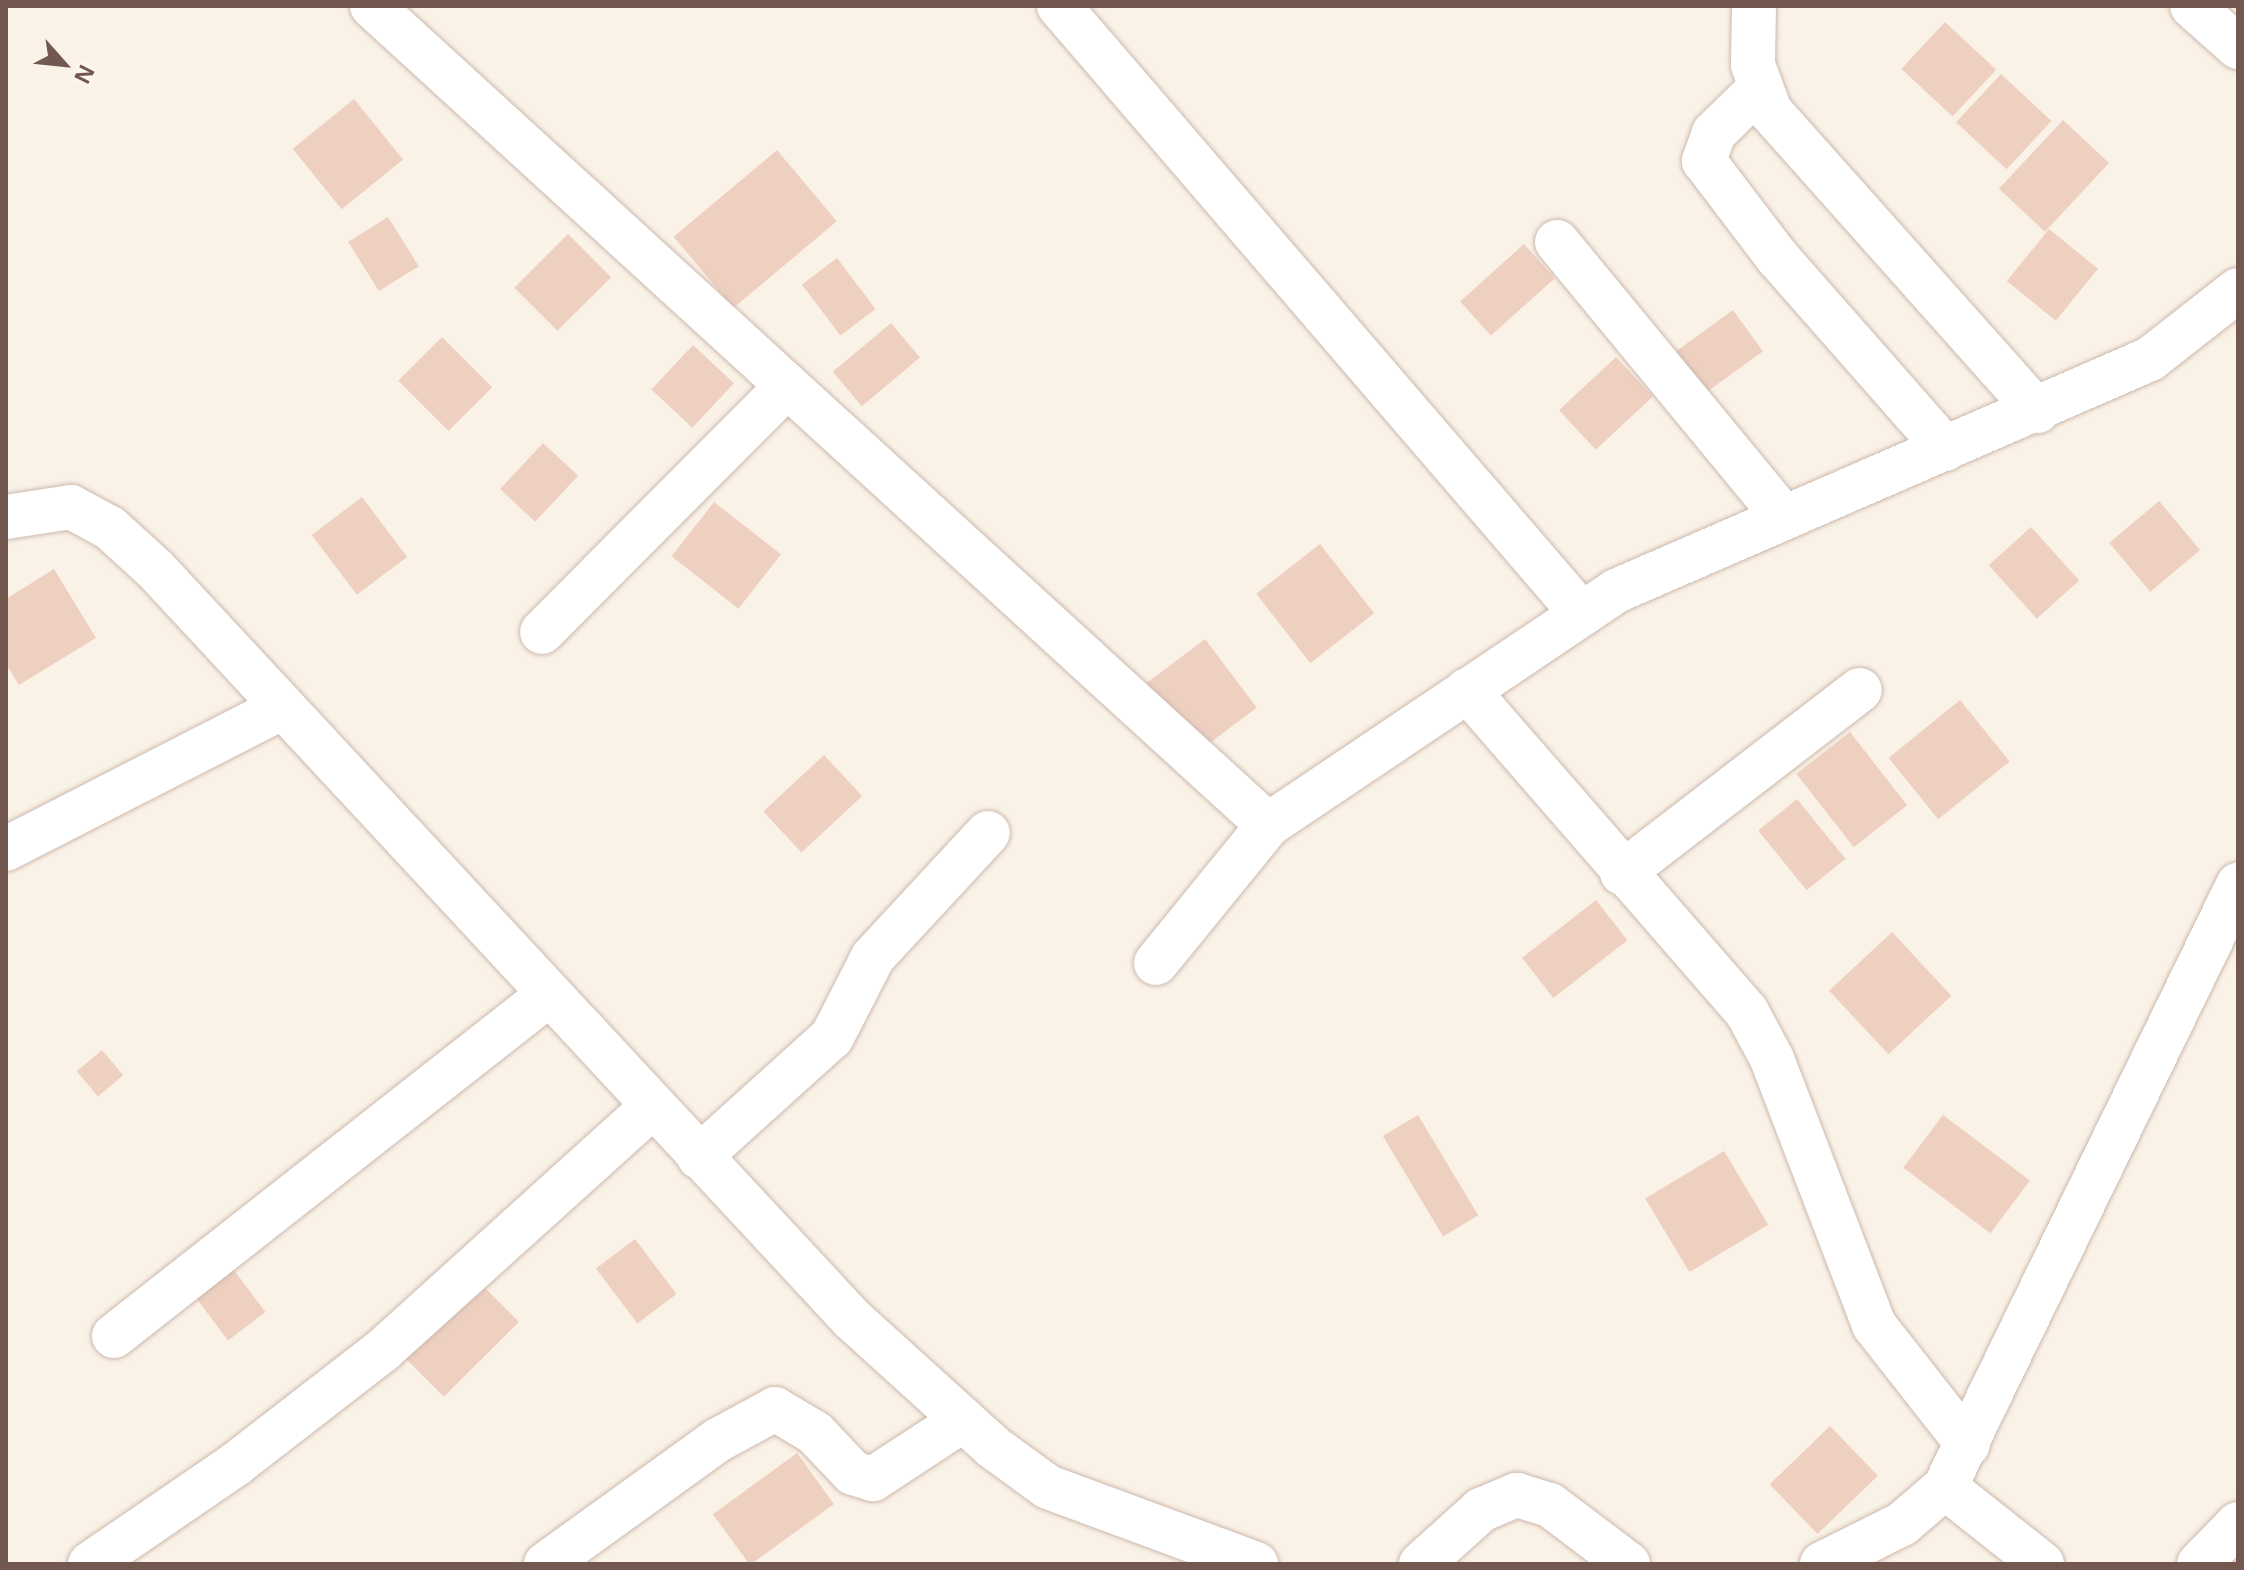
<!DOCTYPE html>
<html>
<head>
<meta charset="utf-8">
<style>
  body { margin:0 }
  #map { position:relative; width:2244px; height:1570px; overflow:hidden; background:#fbf2e7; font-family:"Open Sans",sans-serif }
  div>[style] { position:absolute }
  .building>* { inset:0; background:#eed0c1; transform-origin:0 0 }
  .roads { filter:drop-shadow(0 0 2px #ccb9ae) drop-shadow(0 0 2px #ccb9ae) }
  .minor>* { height:44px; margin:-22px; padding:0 22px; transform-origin:22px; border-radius:22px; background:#fff }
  span { translate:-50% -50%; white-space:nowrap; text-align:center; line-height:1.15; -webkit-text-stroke:8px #fdf6ed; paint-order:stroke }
  .frame { position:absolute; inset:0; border:8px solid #72584e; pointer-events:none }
  .north { position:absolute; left:24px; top:24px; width:80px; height:80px; -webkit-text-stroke:6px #fdf6ed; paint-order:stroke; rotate:117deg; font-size:22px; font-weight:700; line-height:32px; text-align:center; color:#72584e }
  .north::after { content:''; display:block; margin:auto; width:28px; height:36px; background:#72584e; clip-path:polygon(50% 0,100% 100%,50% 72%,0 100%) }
</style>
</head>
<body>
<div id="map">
  <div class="building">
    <div style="left:1945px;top:22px;width:70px;height:64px;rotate:43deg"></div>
    <div style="left:2001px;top:74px;width:69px;height:66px;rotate:43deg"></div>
    <div style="left:354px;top:99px;width:78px;height:79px;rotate:51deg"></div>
    <div style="left:2063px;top:120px;width:63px;height:94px;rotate:43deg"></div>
    <div style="left:777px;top:150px;width:93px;height:135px;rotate:50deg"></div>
    <div style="left:388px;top:217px;width:58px;height:47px;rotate:58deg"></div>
    <div style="left:2049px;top:229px;width:63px;height:67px;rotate:39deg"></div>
    <div style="left:568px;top:234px;width:61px;height:76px;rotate:45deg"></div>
    <div style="left:1524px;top:244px;width:46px;height:86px;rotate:48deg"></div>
    <div style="left:837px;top:258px;width:64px;height:44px;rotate:53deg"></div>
    <div style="left:1733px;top:310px;width:51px;height:72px;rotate:54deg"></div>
    <div style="left:891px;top:323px;width:45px;height:76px;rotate:50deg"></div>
    <div style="left:442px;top:337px;width:71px;height:62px;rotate:45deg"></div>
    <div style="left:693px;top:345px;width:56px;height:61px;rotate:43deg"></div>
    <div style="left:1616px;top:357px;width:54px;height:78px;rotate:47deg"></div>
    <div style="left:543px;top:443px;width:48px;height:63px;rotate:43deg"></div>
    <div style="left:362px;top:497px;width:75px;height:63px;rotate:53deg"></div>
    <div style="left:2159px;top:501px;width:64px;height:65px;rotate:50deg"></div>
    <div style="left:714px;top:502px;width:85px;height:69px;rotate:38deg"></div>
    <div style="left:2031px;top:527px;width:72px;height:57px;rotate:48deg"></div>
    <div style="left:1320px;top:544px;width:88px;height:81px;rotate:52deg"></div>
    <div style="clip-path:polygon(54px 569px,96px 638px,19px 685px,6px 664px,6px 599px)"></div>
    <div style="left:1205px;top:639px;width:86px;height:73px;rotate:53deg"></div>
    <div style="left:1960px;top:700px;width:79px;height:92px;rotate:51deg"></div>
    <div style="left:1850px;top:732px;width:93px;height:68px;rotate:52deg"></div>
    <div style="left:824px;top:755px;width:56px;height:83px;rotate:47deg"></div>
    <div style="left:1797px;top:799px;width:77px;height:50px;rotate:51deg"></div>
    <div style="left:1596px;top:900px;width:51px;height:94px;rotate:52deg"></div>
    <div style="left:1892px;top:932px;width:87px;height:86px;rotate:47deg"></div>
    <div style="left:102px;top:1050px;width:33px;height:33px;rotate:50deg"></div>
    <div style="left:1418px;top:1115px;width:117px;height:41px;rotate:59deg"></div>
    <div style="left:1943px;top:1115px;width:109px;height:66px;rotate:37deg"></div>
    <div style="left:1724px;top:1151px;width:86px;height:92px;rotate:59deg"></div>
    <div style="left:635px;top:1239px;width:69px;height:49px;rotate:53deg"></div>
    <div style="left:227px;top:1261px;width:64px;height:47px;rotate:53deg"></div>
    <div style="left:480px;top:1283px;width:55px;height:106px;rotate:45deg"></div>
    <div style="left:1830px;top:1426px;width:69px;height:84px;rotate:46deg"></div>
    <div style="left:797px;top:1453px;width:63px;height:104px;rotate:54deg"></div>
  </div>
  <div class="roads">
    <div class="minor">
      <div style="left:372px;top:6px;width:1214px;rotate:42.43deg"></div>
      <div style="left:1059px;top:6px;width:801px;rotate:49.31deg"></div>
      <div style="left:1754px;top:6px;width:59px;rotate:91deg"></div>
      <div style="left:1753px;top:65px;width:49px;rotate:69.7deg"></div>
      <div style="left:1770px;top:111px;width:402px;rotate:48.3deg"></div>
      <div style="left:2192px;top:6px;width:62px;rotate:41.7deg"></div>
      <div style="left:1758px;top:90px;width:62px;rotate:135.7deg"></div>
      <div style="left:1714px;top:133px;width:30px;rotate:110deg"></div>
      <div style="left:1704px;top:161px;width:122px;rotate:52.7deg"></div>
      <div style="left:1778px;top:258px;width:254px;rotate:48.7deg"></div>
      <div style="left:1557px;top:242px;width:355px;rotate:50.5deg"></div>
      <div style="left:6px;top:517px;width:66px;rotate:-8.7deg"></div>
      <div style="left:71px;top:507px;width:44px;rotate:28.3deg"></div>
      <div style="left:110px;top:528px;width:62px;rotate:42.4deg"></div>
      <div style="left:156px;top:570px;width:1022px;rotate:47.1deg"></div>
      <div style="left:852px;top:1319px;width:190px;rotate:42.2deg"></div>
      <div style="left:993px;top:1447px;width:68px;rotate:36deg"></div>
      <div style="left:1048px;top:1487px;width:222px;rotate:20.3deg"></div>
      <div style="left:542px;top:632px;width:344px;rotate:-45.1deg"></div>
      <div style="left:1467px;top:690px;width:427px;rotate:49deg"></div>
      <div style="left:1747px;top:1012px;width:53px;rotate:62deg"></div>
      <div style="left:1772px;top:1059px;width:285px;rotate:69deg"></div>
      <div style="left:1874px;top:1325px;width:152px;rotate:51.9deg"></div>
      <div style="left:6px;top:849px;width:305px;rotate:-27.1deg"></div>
      <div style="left:1622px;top:873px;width:300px;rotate:-37.6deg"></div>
      <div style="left:1156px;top:963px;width:178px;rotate:-50.9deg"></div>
      <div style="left:1268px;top:825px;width:419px;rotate:-33.9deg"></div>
      <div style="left:1616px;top:591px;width:582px;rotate:-23.48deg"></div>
      <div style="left:2150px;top:359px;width:112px;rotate:-38.1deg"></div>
      <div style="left:699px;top:1157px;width:179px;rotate:-42.1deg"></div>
      <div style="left:832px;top:1037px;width:90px;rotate:-62.9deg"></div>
      <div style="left:873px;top:957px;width:169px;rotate:-47.2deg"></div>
      <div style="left:114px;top:1336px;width:551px;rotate:-38.14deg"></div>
      <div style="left:90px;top:1564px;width:177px;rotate:-34.4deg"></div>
      <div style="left:236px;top:1464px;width:186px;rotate:-37.8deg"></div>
      <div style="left:383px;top:1350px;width:363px;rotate:-42.1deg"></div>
      <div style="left:546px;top:1564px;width:212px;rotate:-35.8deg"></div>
      <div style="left:718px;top:1440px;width:65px;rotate:-28.5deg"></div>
      <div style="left:775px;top:1409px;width:47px;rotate:31deg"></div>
      <div style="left:815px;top:1433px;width:55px;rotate:46.5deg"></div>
      <div style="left:853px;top:1473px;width:21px;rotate:17deg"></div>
      <div style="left:873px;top:1479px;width:108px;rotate:-33.2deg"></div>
      <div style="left:1421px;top:1564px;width:81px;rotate:-42deg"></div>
      <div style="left:1481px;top:1510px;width:39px;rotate:-23deg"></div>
      <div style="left:1517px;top:1495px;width:34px;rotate:17deg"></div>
      <div style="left:1550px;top:1505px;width:98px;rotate:37.1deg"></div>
      <div style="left:1822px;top:1564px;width:89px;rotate:-26.6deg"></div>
      <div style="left:1902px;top:1524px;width:57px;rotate:-40.7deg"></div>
      <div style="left:2042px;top:1564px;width:124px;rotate:-141.6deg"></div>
      <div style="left:1945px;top:1487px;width:670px;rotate:-64.05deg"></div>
      <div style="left:2199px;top:1564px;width:56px;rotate:-45.7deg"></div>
    </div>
  </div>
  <div class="frame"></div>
  <div class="north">N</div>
</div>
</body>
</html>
